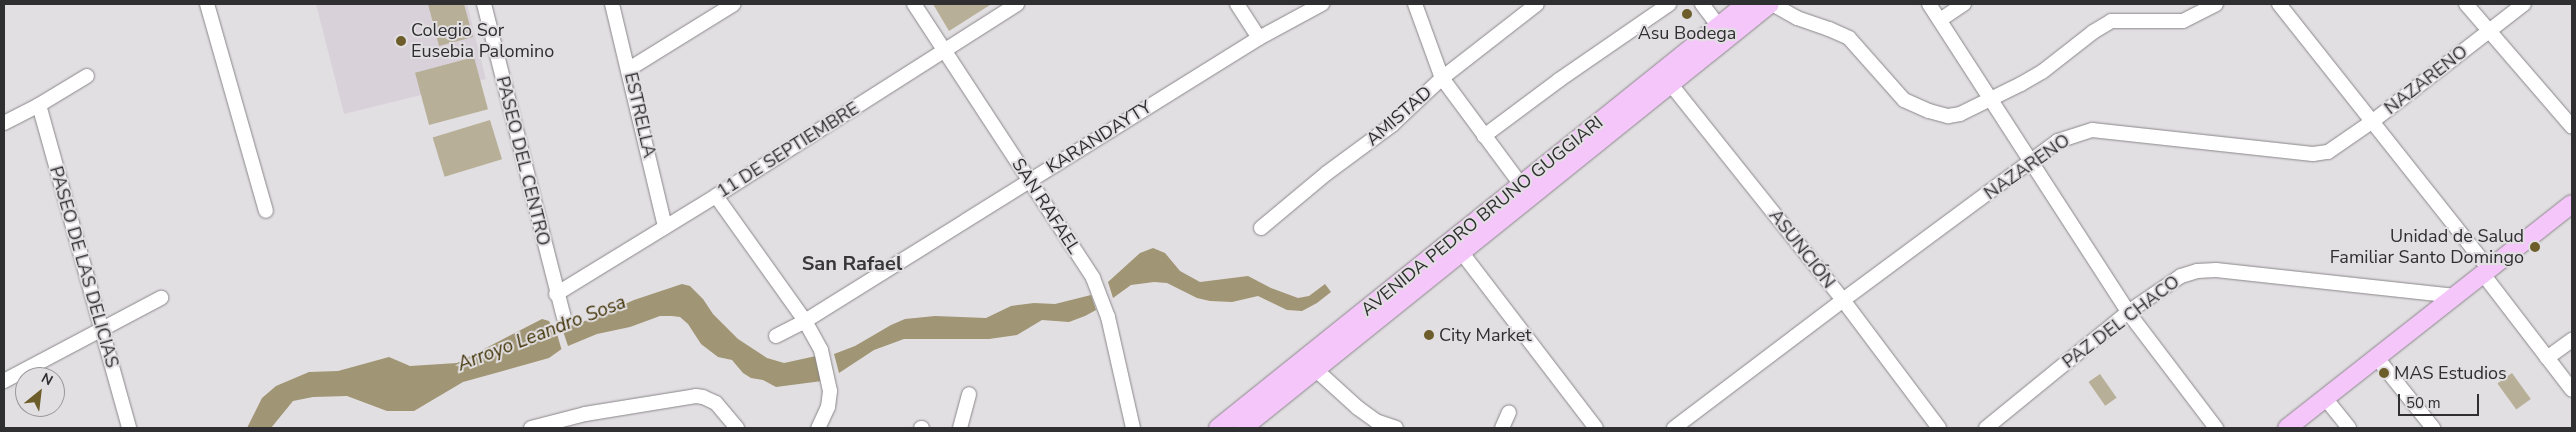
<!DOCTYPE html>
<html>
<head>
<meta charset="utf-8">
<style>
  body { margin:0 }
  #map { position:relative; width:2576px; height:432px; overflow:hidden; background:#e2dfe2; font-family:"Nunito Sans",sans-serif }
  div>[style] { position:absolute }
  .built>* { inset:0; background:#d9d1da }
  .green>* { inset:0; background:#b7af97; transform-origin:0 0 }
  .water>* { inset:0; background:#a09574 }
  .pier>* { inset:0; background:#e2dfe2 }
  .roads { filter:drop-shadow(0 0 1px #8a878a) drop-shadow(0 0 1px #8a878a) }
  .minor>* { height:14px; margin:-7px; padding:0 7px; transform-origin:7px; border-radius:7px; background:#fff }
  .major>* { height:18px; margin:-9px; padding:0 9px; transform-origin:9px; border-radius:9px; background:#f4c6fa }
  .dots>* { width:14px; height:14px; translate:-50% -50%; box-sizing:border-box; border:2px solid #e2dfe2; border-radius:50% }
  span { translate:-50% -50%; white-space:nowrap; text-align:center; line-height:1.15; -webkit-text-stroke:4px #e2dfe2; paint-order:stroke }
  .poi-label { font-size:18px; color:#2f2e30 }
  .left { translate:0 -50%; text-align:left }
  .right { translate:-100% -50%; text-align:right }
  .street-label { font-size:18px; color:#2f2e30 }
  .water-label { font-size:19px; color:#3f3104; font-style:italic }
  .quarter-label { font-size:20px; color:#383638; font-weight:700 }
  .frame { position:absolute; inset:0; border:5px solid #2f2e30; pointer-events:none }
  .north { position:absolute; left:15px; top:367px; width:50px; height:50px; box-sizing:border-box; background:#e2dfe2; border:1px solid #9a989b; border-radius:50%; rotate:29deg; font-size:14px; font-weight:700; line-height:20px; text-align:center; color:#2f2e30 }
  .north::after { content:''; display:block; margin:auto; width:18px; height:22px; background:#6d5d2a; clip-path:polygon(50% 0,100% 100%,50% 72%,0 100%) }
  .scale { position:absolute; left:2398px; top:394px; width:81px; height:22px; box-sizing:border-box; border:2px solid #2f2e30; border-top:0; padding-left:6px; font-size:15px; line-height:18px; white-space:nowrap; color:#2f2e30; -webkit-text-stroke:4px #e2dfe2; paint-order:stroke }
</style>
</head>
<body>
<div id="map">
  <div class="built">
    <div style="clip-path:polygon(316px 4px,467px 4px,486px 79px,344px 114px)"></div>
  </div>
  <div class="green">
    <div style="clip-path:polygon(428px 4px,464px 4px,473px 37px,439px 46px)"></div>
    <div style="clip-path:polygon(933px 4px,989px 4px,990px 5px,949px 31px)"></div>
    <div style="left:474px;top:57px;width:54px;height:61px;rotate:75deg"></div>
    <div style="left:490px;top:120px;width:41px;height:60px;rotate:73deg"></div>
    <div style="left:2512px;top:373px;width:32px;height:18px;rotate:54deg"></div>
    <div style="left:2100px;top:374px;width:29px;height:14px;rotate:55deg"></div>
  </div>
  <div class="water">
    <div style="clip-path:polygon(1153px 248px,1165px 253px,1180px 271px,1200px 282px,1248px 276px,1271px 288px,1298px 298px,1309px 296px,1325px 284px,1331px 292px,1317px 303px,1302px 311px,1287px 310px,1258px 296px,1232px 302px,1210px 301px,1197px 298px,1167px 283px,1154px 282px,1131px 285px,1113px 298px,1108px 282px,1140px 253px)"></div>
    <div style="clip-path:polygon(682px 284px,690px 286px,703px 299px,713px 314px,738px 339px,767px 358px,784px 363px,816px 356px,822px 381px,776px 387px,763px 380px,751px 378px,743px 373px,732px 360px,718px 357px,701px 344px,688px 324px,680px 317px,672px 316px,660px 316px,630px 327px,597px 334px,568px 346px,562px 328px,588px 320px,634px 300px)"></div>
    <div style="clip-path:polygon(1091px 295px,1096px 310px,1085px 316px,1069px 322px,1042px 320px,1017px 335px,989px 339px,904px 339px,874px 350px,839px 373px,834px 354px,855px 346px,891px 325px,905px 319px,935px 316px,986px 318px,1011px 306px,1034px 303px,1055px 304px)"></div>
    <div style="clip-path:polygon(542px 319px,549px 321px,553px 329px,557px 328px,563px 348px,549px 358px,463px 382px,414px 411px,387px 411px,347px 396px,313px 397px,293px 401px,271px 428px,247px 428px,262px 398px,276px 386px,309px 372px,338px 371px,389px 357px,410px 366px,457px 363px)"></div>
  </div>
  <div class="pier">
    <div style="clip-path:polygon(557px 326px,565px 348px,562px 351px,555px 327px)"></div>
  </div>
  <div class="roads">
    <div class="minor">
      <div style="left:207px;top:4px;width:215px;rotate:74.1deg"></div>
      <div style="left:484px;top:4px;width:323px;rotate:75.7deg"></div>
      <div style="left:612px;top:4px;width:229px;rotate:76.6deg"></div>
      <div style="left:914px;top:4px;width:327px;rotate:56.8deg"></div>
      <div style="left:1093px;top:278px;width:42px;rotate:69deg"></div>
      <div style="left:1108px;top:317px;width:114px;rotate:77.3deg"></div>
      <div style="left:1237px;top:4px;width:40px;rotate:57.1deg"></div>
      <div style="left:1415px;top:4px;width:79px;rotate:70deg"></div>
      <div style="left:1442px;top:78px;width:143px;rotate:53.5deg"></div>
      <div style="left:1702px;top:4px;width:36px;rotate:53deg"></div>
      <div style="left:1772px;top:4px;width:29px;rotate:29deg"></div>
      <div style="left:1797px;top:18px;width:34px;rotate:19deg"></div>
      <div style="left:1829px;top:29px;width:22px;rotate:24deg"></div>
      <div style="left:1849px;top:38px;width:83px;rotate:48.4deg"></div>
      <div style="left:1904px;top:100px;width:27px;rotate:24deg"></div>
      <div style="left:1929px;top:111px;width:20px;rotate:15deg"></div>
      <div style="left:1948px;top:116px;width:12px;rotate:-9deg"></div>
      <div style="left:1960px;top:114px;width:68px;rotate:-26.2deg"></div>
      <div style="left:2021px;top:84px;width:24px;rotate:-30deg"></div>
      <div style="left:2042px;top:72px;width:65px;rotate:-38.1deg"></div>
      <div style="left:2093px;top:32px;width:21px;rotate:-31deg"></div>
      <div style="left:2111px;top:21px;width:72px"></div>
      <div style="left:2183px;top:21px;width:37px;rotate:-27deg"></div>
      <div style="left:1929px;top:4px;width:367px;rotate:57.1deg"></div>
      <div style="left:2128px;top:312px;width:146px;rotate:52.8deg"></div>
      <div style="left:2279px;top:4px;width:338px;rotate:51.6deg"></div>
      <div style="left:2466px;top:4px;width:162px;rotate:49.2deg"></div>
      <div style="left:1940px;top:20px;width:29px;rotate:-34deg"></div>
      <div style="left:629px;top:69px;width:123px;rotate:-31.8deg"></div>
      <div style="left:1665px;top:77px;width:285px;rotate:51.4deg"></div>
      <div style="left:1843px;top:300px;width:160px;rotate:53.1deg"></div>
      <div style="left:39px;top:105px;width:335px;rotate:74.4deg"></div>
      <div style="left:4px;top:123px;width:39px;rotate:-27deg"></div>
      <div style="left:39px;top:105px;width:56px;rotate:-31.1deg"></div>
      <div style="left:1484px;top:136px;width:94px;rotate:-36.7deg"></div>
      <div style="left:1559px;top:80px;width:134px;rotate:-34.6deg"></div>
      <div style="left:716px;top:196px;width:153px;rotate:54.5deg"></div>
      <div style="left:805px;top:321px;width:33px;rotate:61deg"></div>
      <div style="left:821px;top:350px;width:42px;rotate:77.6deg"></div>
      <div style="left:830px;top:391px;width:16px;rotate:97deg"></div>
      <div style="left:828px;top:407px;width:23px;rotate:115deg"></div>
      <div style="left:1261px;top:228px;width:86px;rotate:-39.8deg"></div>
      <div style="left:1327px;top:173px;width:81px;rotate:-36.4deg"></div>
      <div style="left:1392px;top:125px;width:69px;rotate:-43.2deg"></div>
      <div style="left:1442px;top:78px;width:120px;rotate:-37.9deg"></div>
      <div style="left:1456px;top:245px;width:230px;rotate:52.6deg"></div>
      <div style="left:2483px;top:274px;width:146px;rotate:52.5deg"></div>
      <div style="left:556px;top:294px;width:188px;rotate:-31.5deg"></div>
      <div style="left:716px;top:196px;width:357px;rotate:-32.5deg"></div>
      <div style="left:776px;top:336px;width:33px;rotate:-27deg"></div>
      <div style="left:805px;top:321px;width:535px;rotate:-31.94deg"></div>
      <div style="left:1259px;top:38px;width:72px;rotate:-28.4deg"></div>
      <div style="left:2377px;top:358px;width:90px;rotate:51.3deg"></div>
      <div style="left:2547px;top:358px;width:31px;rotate:-36deg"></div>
      <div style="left:1315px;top:369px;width:58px;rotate:42.2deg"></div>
      <div style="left:1358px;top:408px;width:22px;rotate:36deg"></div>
      <div style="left:1376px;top:421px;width:21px;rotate:19deg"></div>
      <div style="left:4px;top:381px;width:178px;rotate:-27.9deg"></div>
      <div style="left:2325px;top:398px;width:38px;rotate:51deg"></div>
      <div style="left:531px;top:428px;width:56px;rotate:-14.5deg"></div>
      <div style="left:585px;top:414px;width:112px;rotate:-9.2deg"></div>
      <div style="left:696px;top:396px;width:7px;rotate:8deg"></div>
      <div style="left:703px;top:397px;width:14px;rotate:25deg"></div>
      <div style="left:716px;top:403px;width:33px;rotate:50deg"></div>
      <div style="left:921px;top:428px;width:1px"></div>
      <div style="left:960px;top:428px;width:35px;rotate:-75deg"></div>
      <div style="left:1502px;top:428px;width:17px;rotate:-66deg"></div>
      <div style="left:1674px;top:428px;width:212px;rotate:-37.1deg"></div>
      <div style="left:1843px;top:300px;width:267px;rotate:-36.5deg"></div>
      <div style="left:2058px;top:141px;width:36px;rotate:-18deg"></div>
      <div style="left:2092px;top:130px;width:222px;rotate:6.2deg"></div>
      <div style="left:2313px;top:154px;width:15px;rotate:-8deg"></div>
      <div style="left:2328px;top:152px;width:55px;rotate:-34.6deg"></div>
      <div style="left:2373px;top:121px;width:191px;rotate:-37.8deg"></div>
      <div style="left:1986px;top:428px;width:183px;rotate:-39.2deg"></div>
      <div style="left:2128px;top:312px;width:64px;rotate:-34.2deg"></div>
      <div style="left:2181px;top:276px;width:17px;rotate:-17deg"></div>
      <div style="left:2197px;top:271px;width:19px;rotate:-3deg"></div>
      <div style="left:2216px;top:270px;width:241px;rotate:6.2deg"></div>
    </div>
    <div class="major">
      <div style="left:1218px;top:428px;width:677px;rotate:-38.77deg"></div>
      <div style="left:1243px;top:428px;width:676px;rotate:-38.82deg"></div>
      <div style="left:2287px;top:428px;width:362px;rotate:-38.2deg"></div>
    </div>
  </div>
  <div class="dots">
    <div style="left:1687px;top:14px;background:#6d5d2a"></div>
    <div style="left:401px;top:41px;background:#6d5d2a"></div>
    <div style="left:2535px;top:247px;background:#6d5d2a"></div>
    <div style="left:1429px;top:335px;background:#6d5d2a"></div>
    <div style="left:2384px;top:373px;background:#6d5d2a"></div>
  </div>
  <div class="poi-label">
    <span class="left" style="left:411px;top:41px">Colegio Sor<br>Eusebia Palomino</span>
    <span style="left:1687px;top:33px">Asu Bodega</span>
    <span class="right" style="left:2524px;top:247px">Unidad de Salud<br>Familiar Santo Domingo</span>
    <span class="left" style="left:1439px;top:335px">City Market</span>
    <span class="left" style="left:2394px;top:373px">MAS Estudios</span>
  </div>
  <div class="street-label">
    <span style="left:2426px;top:80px;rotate:-38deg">NAZARENO</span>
    <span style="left:640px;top:115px;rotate:77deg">ESTRELLA</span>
    <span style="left:1399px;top:116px;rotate:-41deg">AMISTAD</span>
    <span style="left:1099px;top:137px;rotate:-32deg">KARANDAYTY</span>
    <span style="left:788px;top:150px;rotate:-32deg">11 DE SEPTIEMBRE</span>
    <span style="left:523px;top:161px;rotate:76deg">PASEO DEL CENTRO</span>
    <span style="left:2027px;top:167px;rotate:-35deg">NAZARENO</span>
    <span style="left:1046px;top:206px;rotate:57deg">SAN RAFAEL</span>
    <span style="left:1482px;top:216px;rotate:-39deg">AVENIDA PEDRO BRUNO GUGGIARI</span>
    <span style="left:1802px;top:249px;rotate:52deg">ASUNCIÓN</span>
    <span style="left:84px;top:267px;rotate:74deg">PASEO DE LAS DELICIAS</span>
    <span style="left:2121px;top:322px;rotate:-37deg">PAZ DEL CHACO</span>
  </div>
  <div class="water-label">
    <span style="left:542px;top:334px;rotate:-21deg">Arroyo Leandro Sosa</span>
  </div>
  <div class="quarter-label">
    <span style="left:852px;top:263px">San Rafael</span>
  </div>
  <div class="frame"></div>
  <div class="north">N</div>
  <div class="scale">50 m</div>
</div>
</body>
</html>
